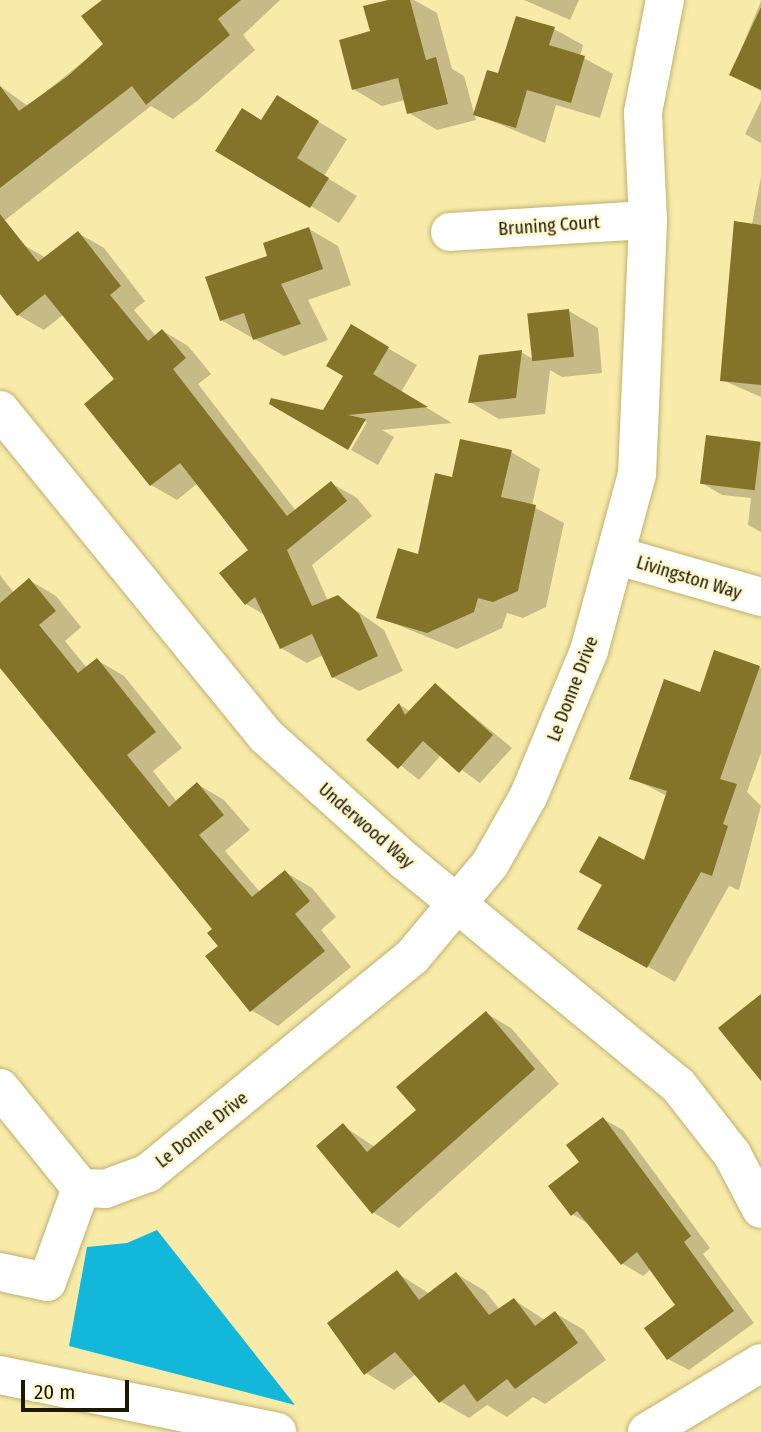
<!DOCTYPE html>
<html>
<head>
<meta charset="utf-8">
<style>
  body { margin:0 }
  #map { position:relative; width:761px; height:1432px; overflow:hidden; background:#f8eaa8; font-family:"Fira Sans Condensed",sans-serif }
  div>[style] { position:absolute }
  .water>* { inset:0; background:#12b7da }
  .shadow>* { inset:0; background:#0003 }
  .building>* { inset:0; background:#837429; transform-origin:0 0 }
  .roads { filter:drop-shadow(0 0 2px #bfb272) drop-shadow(0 0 2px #bfb272) }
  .minor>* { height:38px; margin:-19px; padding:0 19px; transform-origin:19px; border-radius:19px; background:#fff }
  span { translate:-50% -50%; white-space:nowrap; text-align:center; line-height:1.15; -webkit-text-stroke:5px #fff7d0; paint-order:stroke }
  .street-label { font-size:18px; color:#1d1800 }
  .scale { position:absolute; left:21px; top:1380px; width:108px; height:32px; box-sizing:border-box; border:4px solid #1d1800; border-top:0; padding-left:9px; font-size:21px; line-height:24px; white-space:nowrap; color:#1d1800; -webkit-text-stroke:5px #fff7d0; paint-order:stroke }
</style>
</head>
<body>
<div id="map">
  <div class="water">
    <div style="clip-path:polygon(157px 1230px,295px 1405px,69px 1346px,87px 1247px,127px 1243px)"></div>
  </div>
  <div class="shadow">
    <div style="clip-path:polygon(104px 0,280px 0,243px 35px,255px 50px,197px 101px,173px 119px,151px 106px,0 224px,0 86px,28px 106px,105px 44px)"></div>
    <div style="clip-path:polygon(395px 0,414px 0,437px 13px,452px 69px,464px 76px,476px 120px,437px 130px,409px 113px,405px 100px,382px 106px,353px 89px,372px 32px)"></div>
    <div style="clip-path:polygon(524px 0,579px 0,570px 20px)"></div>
    <div style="clip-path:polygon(761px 1px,761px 91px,731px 74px)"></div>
    <div style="clip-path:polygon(554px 29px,583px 45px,580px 56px,613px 74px,600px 118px,556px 105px,545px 143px,475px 114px,500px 75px)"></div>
    <div style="clip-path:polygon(761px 101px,761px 143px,745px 134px)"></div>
    <div style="clip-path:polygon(306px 114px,347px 139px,324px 176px,357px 196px,339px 223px,218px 151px,262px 122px)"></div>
    <div style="clip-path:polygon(761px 177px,761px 397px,722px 380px)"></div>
    <div style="clip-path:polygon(309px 229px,338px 246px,351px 285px,308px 300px,328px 340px,284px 356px,221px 320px,270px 257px)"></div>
    <div style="clip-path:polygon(78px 233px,104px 248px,145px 301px,134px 310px,156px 336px,163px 331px,188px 346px,211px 374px,198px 384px,296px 511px,331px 483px,357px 498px,372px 516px,312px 565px,328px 601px,337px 597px,384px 630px,403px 671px,359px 691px,333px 677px,323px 655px,307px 663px,281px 648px,266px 616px,246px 604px,250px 550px,198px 483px,177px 500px,151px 485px,117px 380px,64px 314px,44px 330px,18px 315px,0 292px,0 262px,22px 244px,46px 258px)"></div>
    <div style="clip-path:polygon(569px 311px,598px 328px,602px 373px,562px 377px,550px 370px,545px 414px,499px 419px,470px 402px,521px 352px,533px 359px)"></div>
    <div style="clip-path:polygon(351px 327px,417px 365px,401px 392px,452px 423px,382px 430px,394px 437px,378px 465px,351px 450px,367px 422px,324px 412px,346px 376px)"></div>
    <div style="clip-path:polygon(761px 443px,761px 532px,748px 525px,751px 498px,722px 495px,702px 483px)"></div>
    <div style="clip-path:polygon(511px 452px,540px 469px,532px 506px,564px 523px,546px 607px,523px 618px,507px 613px,502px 628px,457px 649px,378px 617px,419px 557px,453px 479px)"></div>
    <div style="clip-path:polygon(0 575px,14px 593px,29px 580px,56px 596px,81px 627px,65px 641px,87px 668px,97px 660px,124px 676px,182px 748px,153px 771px,177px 802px,197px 784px,224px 800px,250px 830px,225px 851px,260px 892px,285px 872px,312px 888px,336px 917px,321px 930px,351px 967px,278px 1026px,251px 1010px,215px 929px,0 667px)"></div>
    <div style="clip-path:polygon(716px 652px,761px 668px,761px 753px,747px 792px,761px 806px,739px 890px,729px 886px,675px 982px,580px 928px,645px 863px,667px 796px,632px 778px,701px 694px)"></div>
    <div style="clip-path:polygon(435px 685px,512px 748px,480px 783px,441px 755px,419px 780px,369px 740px,400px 705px,411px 712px)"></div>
    <div style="clip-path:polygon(486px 1013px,511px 1028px,559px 1084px,399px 1228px,374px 1213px,319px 1146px,343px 1126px,375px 1147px,418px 1110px)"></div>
    <div style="clip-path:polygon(603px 1119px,623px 1130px,710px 1248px,703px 1254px,754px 1323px,689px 1370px,668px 1359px,678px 1306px,651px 1269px,643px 1276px,623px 1264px,592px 1226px,572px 1214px,582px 1162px)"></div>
    <div style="clip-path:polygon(397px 1273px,430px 1294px,457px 1274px,485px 1291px,500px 1310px,514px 1300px,545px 1320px,555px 1313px,584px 1330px,606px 1360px,545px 1404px,533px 1397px,507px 1417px,487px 1405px,469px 1418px,440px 1401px,416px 1374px,394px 1390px,366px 1373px)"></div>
  </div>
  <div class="building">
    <div style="clip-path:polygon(102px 0,241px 0,218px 19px,230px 35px,146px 105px,132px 86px,0 188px,0 86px,19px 111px,68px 76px,103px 44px,81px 16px)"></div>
    <div style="clip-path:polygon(388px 0,410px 0,426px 60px,436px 57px,448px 104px,407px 114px,398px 78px,352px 90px,339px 40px,370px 31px,363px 6px)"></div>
    <div style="clip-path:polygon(761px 7px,761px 90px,729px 75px)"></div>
    <div style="clip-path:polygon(516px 16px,555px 27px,549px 45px,585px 56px,571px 103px,527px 90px,516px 128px,473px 115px,487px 70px,498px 73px)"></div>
    <div style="clip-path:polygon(277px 95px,319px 121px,297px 158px,329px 178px,310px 208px,215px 151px,242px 108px,261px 120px)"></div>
    <div style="clip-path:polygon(0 214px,38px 262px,78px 231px,121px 286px,110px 295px,148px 341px,162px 329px,186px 358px,173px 369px,287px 516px,331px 481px,347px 501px,287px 550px,312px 606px,338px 595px,359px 614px,378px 656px,332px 678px,312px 634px,280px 649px,255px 597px,245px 605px,219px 573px,248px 550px,180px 463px,150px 486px,84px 404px,114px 379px,45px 294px,17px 316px,0 294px)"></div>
    <div style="clip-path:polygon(734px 221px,761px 225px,761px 385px,720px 381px)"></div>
    <div style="clip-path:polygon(309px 227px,323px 269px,281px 284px,301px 324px,253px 340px,244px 313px,220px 321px,205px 277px,267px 256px,263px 243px)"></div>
    <div style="left:569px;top:309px;width:48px;height:42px;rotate:84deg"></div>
    <div style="clip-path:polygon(351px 324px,389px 347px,373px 374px,428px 407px,348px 415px,366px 419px,348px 450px,269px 404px,271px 398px,323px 410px,343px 376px,326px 366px)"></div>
    <div style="clip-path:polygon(522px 350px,516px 398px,468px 403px,479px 355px)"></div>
    <div style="left:706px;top:435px;width:55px;height:49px;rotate:7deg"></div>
    <div style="clip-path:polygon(460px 439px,512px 450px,501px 497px,536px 505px,518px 591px,493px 602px,478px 598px,474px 612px,427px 633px,376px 618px,398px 548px,418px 554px,435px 473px,452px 477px)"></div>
    <div style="clip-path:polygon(29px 578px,56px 611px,39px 625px,78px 673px,97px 658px,156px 732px,127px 755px,169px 807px,197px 782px,224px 815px,199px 835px,252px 897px,285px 870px,310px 901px,295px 914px,325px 951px,250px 1012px,205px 956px,218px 946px,207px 933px,212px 929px,0 668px,0 603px)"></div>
    <div style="clip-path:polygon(714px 650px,760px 666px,720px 779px,737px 784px,723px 824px,728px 826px,712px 876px,701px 872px,647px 968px,577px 929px,602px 885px,579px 872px,599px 836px,644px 860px,667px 791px,629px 779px,664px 679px,700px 692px)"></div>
    <div style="clip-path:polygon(435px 683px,493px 735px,459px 773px,423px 741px,398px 769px,366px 740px,399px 703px,405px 715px)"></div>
    <div style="clip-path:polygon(761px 994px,761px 1081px,718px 1028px)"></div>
    <div style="clip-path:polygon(486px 1011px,535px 1069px,372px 1214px,316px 1146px,343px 1123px,367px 1152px,416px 1110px,396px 1087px)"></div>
    <div style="clip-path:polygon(603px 1117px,691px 1236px,684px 1242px,734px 1311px,667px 1360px,644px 1328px,675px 1305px,637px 1252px,621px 1265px,577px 1211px,571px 1216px,548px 1186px,579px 1162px,566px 1145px)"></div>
    <div style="clip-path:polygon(397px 1270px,419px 1300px,456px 1272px,489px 1315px,514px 1298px,535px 1326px,555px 1311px,578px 1343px,515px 1389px,507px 1379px,477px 1402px,464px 1384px,439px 1403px,395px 1352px,364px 1375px,327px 1323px)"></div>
  </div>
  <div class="roads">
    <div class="minor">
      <div style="left:450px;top:232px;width:198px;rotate:-3.5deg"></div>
      <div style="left:0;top:410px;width:421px;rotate:50.8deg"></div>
      <div style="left:266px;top:736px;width:187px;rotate:42deg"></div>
      <div style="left:405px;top:861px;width:353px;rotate:39.4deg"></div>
      <div style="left:678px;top:1085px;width:88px;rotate:52deg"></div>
      <div style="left:732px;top:1154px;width:62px;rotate:62.2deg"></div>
      <div style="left:618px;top:556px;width:149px;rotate:16deg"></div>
      <div style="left:0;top:1088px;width:129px;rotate:51deg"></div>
      <div style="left:81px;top:1188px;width:24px;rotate:2deg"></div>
      <div style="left:105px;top:1189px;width:46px;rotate:-20.4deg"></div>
      <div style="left:148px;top:1173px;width:341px;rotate:-39.3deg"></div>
      <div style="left:412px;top:957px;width:121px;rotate:-50deg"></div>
      <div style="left:490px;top:864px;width:79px;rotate:-60.5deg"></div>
      <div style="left:529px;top:795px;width:156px;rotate:-67.4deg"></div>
      <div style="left:589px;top:651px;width:183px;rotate:-74.8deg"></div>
      <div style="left:637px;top:474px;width:254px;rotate:-87.5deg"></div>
      <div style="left:648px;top:220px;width:108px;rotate:-92.7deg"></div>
      <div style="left:643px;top:112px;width:114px;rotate:-78.9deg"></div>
      <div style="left:0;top:1272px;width:48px;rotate:12deg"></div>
      <div style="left:47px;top:1282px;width:100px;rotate:-70.1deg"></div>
      <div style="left:0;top:1375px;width:283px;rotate:11.6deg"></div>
      <div style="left:647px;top:1432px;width:133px;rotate:-31.2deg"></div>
    </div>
  </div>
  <div class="street-label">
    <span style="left:549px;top:226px;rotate:-4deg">Bruning Court</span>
    <span style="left:689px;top:578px;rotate:17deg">Livingston Way</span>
    <span style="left:573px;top:689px;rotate:-69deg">Le Donne Drive</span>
    <span style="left:366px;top:826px;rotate:41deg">Underwood Way</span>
    <span style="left:202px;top:1130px;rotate:-38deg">Le Donne Drive</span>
  </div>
  <div class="scale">20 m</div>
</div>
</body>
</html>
